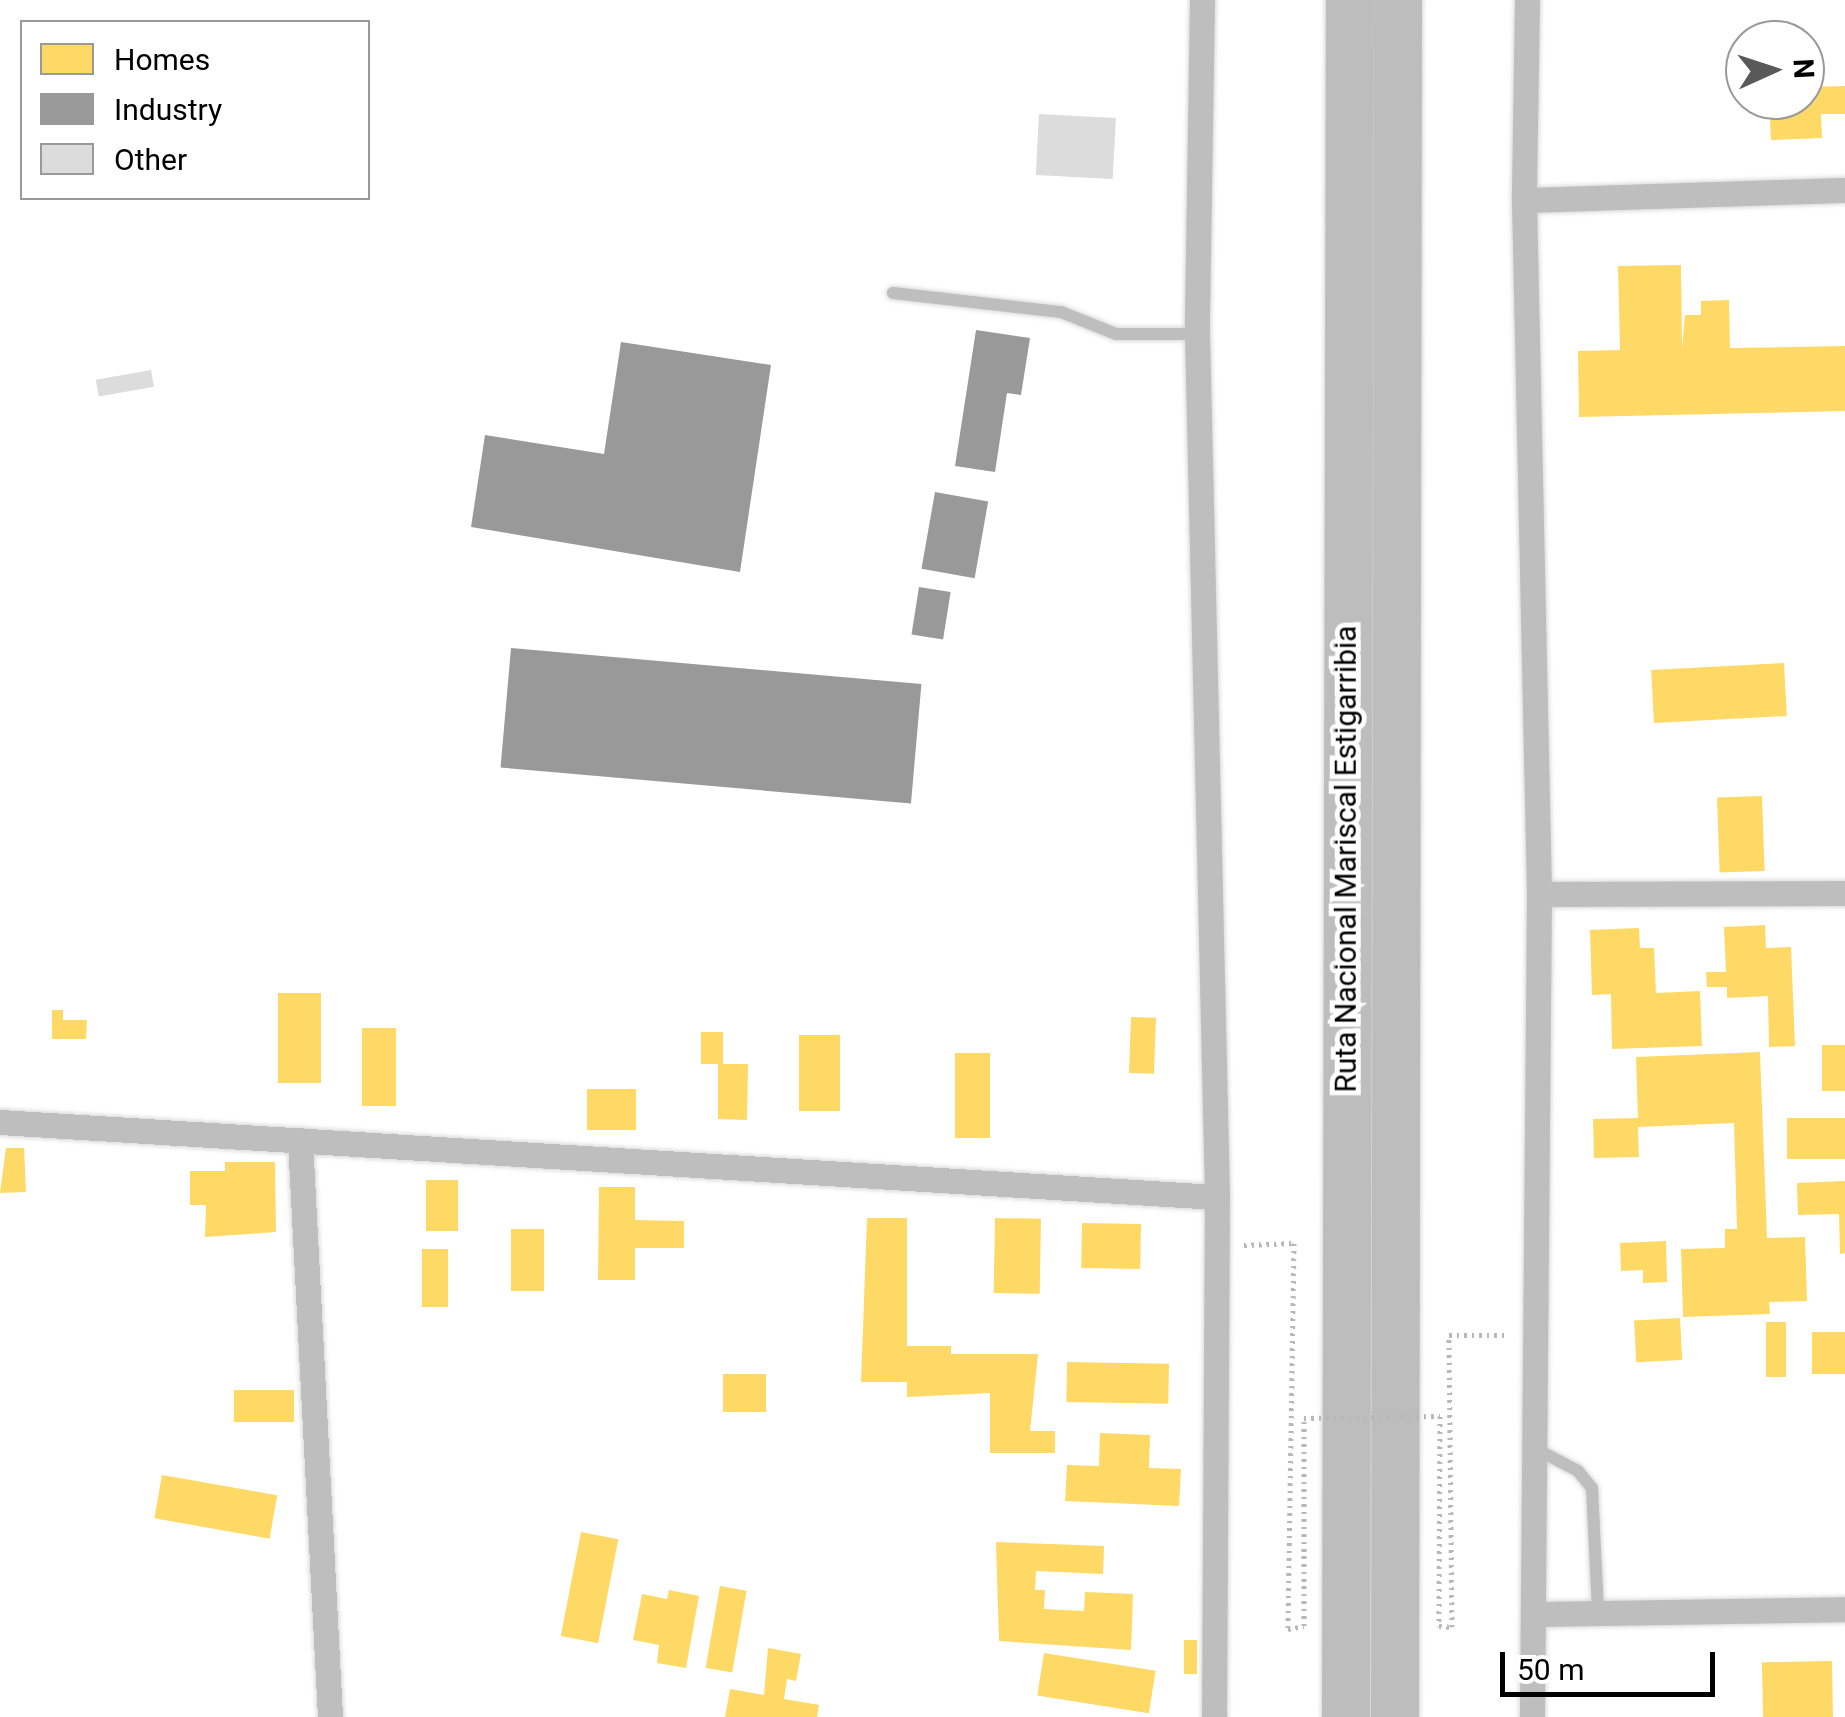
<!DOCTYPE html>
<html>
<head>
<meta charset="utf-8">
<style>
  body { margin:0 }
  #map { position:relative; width:1845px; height:1717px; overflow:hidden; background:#fff; font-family:Roboto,sans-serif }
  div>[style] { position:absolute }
  .homes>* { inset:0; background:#ffd966; transform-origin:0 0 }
  .industry>* { inset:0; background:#999; transform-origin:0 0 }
  .building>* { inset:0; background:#dcdcdc; transform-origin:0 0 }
  .path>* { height:5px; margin-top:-2.5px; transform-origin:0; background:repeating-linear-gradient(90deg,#b8b8b8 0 2.5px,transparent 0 7.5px) }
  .roads { filter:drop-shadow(0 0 2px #dbdbdb) drop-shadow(0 0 2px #dbdbdb) }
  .lane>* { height:12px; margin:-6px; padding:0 6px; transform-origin:6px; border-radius:6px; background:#bebebe }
  .street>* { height:25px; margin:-12.5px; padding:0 12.5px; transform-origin:12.5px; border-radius:12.5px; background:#bebebe }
  .highway>* { height:48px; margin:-24px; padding:0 24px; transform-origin:24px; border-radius:24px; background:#bdbdbd }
  .path-bridge>* { height:5px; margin-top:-2.5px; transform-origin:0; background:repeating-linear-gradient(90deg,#b8b8b8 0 2.5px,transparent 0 7.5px) }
  span { translate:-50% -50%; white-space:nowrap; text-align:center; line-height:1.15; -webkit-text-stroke:10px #fff; paint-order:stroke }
  .street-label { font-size:30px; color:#000 }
  .legend { position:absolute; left:20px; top:20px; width:350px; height:180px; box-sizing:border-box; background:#fff; border:2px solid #999; margin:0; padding:12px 18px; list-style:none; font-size:30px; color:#000 }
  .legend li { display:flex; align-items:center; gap:20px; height:50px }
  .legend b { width:50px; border:2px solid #999 }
  .north { position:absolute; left:1725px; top:20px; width:100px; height:100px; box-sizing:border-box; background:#fff; border:2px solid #999; border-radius:50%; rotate:87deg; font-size:28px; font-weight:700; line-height:40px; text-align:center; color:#000 }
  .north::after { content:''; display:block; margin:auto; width:35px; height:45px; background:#595959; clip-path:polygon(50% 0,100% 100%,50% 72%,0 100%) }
  .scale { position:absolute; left:1500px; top:1652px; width:215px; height:45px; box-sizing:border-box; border:5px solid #000; border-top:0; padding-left:12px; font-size:30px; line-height:35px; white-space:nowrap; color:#000; -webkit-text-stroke:8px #fff; paint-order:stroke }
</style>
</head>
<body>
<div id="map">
  <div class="homes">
    <div style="clip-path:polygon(1845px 86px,1845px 114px,1821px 114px,1822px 138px,1771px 140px,1769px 100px,1805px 100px,1805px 87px)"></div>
    <div style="clip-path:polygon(1681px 265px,1682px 349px,1685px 315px,1701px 315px,1701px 301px,1729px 300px,1730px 348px,1845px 346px,1845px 411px,1579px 417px,1578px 351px,1620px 350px,1618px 266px)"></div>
    <div style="left:1784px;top:663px;width:53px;height:133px;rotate:87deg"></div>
    <div style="left:1762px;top:796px;width:75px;height:45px;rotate:88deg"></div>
    <div style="clip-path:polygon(1765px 925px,1766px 948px,1791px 947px,1795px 1046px,1769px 1047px,1768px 996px,1727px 998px,1727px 987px,1707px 987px,1706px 972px,1726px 972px,1724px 927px)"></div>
    <div style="clip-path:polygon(1639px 928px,1640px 948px,1654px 948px,1656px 993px,1700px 991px,1702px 1046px,1612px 1049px,1611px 994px,1592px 995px,1590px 930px)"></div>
    <div style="left:278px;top:993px;width:43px;height:90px"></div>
    <div style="clip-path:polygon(52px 1010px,63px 1010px,63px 1020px,87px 1020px,86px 1039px,52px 1039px)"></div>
    <div style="left:1131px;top:1017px;width:25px;height:56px;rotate:2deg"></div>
    <div style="left:362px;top:1028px;width:34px;height:78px"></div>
    <div style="clip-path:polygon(701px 1032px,723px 1032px,723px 1064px,748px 1064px,747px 1120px,718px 1119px,718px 1064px,701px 1064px)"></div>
    <div style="left:799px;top:1035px;width:41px;height:76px"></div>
    <div style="left:1845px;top:1045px;width:46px;height:23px;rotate:90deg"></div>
    <div style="clip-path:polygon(1760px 1052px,1767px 1238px,1805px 1237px,1807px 1301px,1769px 1302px,1770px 1314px,1683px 1317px,1681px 1249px,1725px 1248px,1725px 1229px,1737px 1229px,1734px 1123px,1638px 1127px,1639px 1157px,1594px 1158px,1593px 1119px,1638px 1118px,1636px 1057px)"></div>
    <div style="left:955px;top:1053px;width:35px;height:85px"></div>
    <div style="left:587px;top:1089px;width:49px;height:41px"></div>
    <div style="left:1845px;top:1118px;width:41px;height:58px;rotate:90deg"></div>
    <div style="clip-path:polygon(6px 1148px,24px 1148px,26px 1192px,0 1193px)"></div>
    <div style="clip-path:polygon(225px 1162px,275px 1162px,276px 1232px,205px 1237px,206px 1205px,190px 1205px,190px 1171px,225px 1171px)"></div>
    <div style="left:426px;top:1180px;width:32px;height:51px"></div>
    <div style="clip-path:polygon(1845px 1181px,1845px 1253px,1840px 1254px,1839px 1214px,1798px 1215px,1797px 1183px)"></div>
    <div style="clip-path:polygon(599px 1187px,635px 1187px,635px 1220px,684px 1221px,684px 1248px,635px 1248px,635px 1280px,598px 1280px)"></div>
    <div style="clip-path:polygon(867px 1218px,907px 1218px,907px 1346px,951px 1346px,951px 1354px,1038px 1354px,1030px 1431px,1055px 1431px,1055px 1453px,990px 1453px,990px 1393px,907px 1397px,907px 1382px,861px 1382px)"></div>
    <div style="left:995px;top:1218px;width:46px;height:75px;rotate:1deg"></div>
    <div style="left:1082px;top:1223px;width:59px;height:45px;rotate:1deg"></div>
    <div style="left:511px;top:1229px;width:33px;height:62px"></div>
    <div style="clip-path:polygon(1666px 1241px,1667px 1282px,1643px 1283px,1643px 1270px,1621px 1271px,1620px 1243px)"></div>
    <div style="left:422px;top:1249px;width:26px;height:58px"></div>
    <div style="left:1680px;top:1318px;width:42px;height:46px;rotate:87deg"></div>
    <div style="left:1766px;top:1322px;width:20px;height:55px"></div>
    <div style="left:1845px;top:1332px;width:42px;height:33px;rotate:90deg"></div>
    <div style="left:1067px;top:1362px;width:102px;height:40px;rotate:1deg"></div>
    <div style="left:723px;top:1374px;width:43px;height:38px"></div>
    <div style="left:234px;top:1390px;width:60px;height:32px"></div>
    <div style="clip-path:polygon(1100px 1433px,1150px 1435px,1149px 1468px,1181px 1469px,1179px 1506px,1065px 1501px,1067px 1465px,1099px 1466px)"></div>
    <div style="left:162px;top:1475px;width:117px;height:44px;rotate:10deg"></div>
    <div style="left:581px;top:1532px;width:38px;height:106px;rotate:11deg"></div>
    <div style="clip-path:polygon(996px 1542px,1104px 1546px,1103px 1574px,1036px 1571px,1035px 1590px,1045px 1590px,1044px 1609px,1084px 1611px,1085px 1592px,1133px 1594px,1131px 1650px,999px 1641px)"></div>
    <div style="left:720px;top:1586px;width:27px;height:83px;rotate:10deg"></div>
    <div style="clip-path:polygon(669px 1590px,699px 1596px,686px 1668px,657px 1663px,659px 1645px,633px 1640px,642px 1594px,667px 1599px)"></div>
    <div style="left:1184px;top:1640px;width:13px;height:34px"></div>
    <div style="clip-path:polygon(768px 1648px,801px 1654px,796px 1681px,787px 1679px,784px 1699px,819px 1705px,817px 1717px,725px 1717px,730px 1689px,764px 1695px)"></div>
    <div style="left:1044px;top:1653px;width:113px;height:43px;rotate:9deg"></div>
    <div style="left:1832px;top:1661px;width:56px;height:70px;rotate:89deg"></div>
  </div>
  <div class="industry">
    <div style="clip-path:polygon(976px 330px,1030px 338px,1021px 395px,1007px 393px,995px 472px,955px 466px)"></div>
    <div style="clip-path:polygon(621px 342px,771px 365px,740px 572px,471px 527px,485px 435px,604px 454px)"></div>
    <div style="left:935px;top:492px;width:54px;height:78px;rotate:10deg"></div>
    <div style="left:919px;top:587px;width:32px;height:48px;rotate:9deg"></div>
    <div style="left:511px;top:648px;width:412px;height:120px;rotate:5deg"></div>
  </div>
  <div class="building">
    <div style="left:1039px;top:114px;width:77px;height:61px;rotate:3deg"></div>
    <div style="left:151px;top:370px;width:17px;height:56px;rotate:80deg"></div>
  </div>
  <div class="path">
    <div style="left:1244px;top:1245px;width:50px;rotate:-2.3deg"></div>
    <div style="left:1294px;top:1243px;width:386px;rotate:90.9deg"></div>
    <div style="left:1288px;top:1629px;width:16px;rotate:-11deg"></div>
    <div style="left:1304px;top:1626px;width:208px;rotate:-90deg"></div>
    <div style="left:1440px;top:1416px;width:210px;rotate:90.3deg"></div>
    <div style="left:1439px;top:1626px;width:13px;rotate:4deg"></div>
    <div style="left:1452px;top:1627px;width:292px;rotate:-90.6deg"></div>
    <div style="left:1449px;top:1335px;width:60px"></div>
  </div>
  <div class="roads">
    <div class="lane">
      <div style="left:893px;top:293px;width:169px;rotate:6.5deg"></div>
      <div style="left:1061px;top:312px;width:59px;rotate:21.8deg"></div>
      <div style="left:1116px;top:334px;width:81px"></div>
      <div style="left:1536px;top:1449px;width:47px;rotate:27.6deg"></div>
      <div style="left:1578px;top:1471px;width:22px;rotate:51deg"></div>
      <div style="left:1592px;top:1488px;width:124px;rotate:87.2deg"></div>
    </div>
    <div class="street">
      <div style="left:1202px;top:0;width:334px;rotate:90.9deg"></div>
      <div style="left:1197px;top:334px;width:863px;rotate:88.67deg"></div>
      <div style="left:1217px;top:1197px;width:520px;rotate:90.33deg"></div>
      <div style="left:1527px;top:0;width:200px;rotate:90.9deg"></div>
      <div style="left:1524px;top:200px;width:694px;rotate:88.76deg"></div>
      <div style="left:1539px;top:894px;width:823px;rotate:90.49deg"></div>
      <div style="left:1524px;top:200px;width:321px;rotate:-1.8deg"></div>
      <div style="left:1539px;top:894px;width:306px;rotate:-0.2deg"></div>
      <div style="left:0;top:1122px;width:1219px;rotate:3.53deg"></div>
      <div style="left:300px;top:1140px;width:578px;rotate:87.02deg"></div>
      <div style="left:1536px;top:1614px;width:309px;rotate:-0.9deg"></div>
    </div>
    <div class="highway">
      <div style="left:1346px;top:1717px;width:1717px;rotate:-89.87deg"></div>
      <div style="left:1395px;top:1717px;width:1717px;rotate:-89.9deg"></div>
    </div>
  </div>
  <div class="path-bridge">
    <div style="left:1304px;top:1418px;width:136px;rotate:-0.8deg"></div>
  </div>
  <div class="street-label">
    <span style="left:1346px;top:859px;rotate:-90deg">Ruta Nacional Mariscal Estigarribia</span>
  </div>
  <ul class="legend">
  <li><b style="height:28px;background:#ffd966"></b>Homes</li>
  <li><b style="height:28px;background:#999"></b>Industry</li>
  <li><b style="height:28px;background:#dcdcdc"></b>Other</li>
  </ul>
  <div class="north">N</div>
  <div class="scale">50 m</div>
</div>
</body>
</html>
